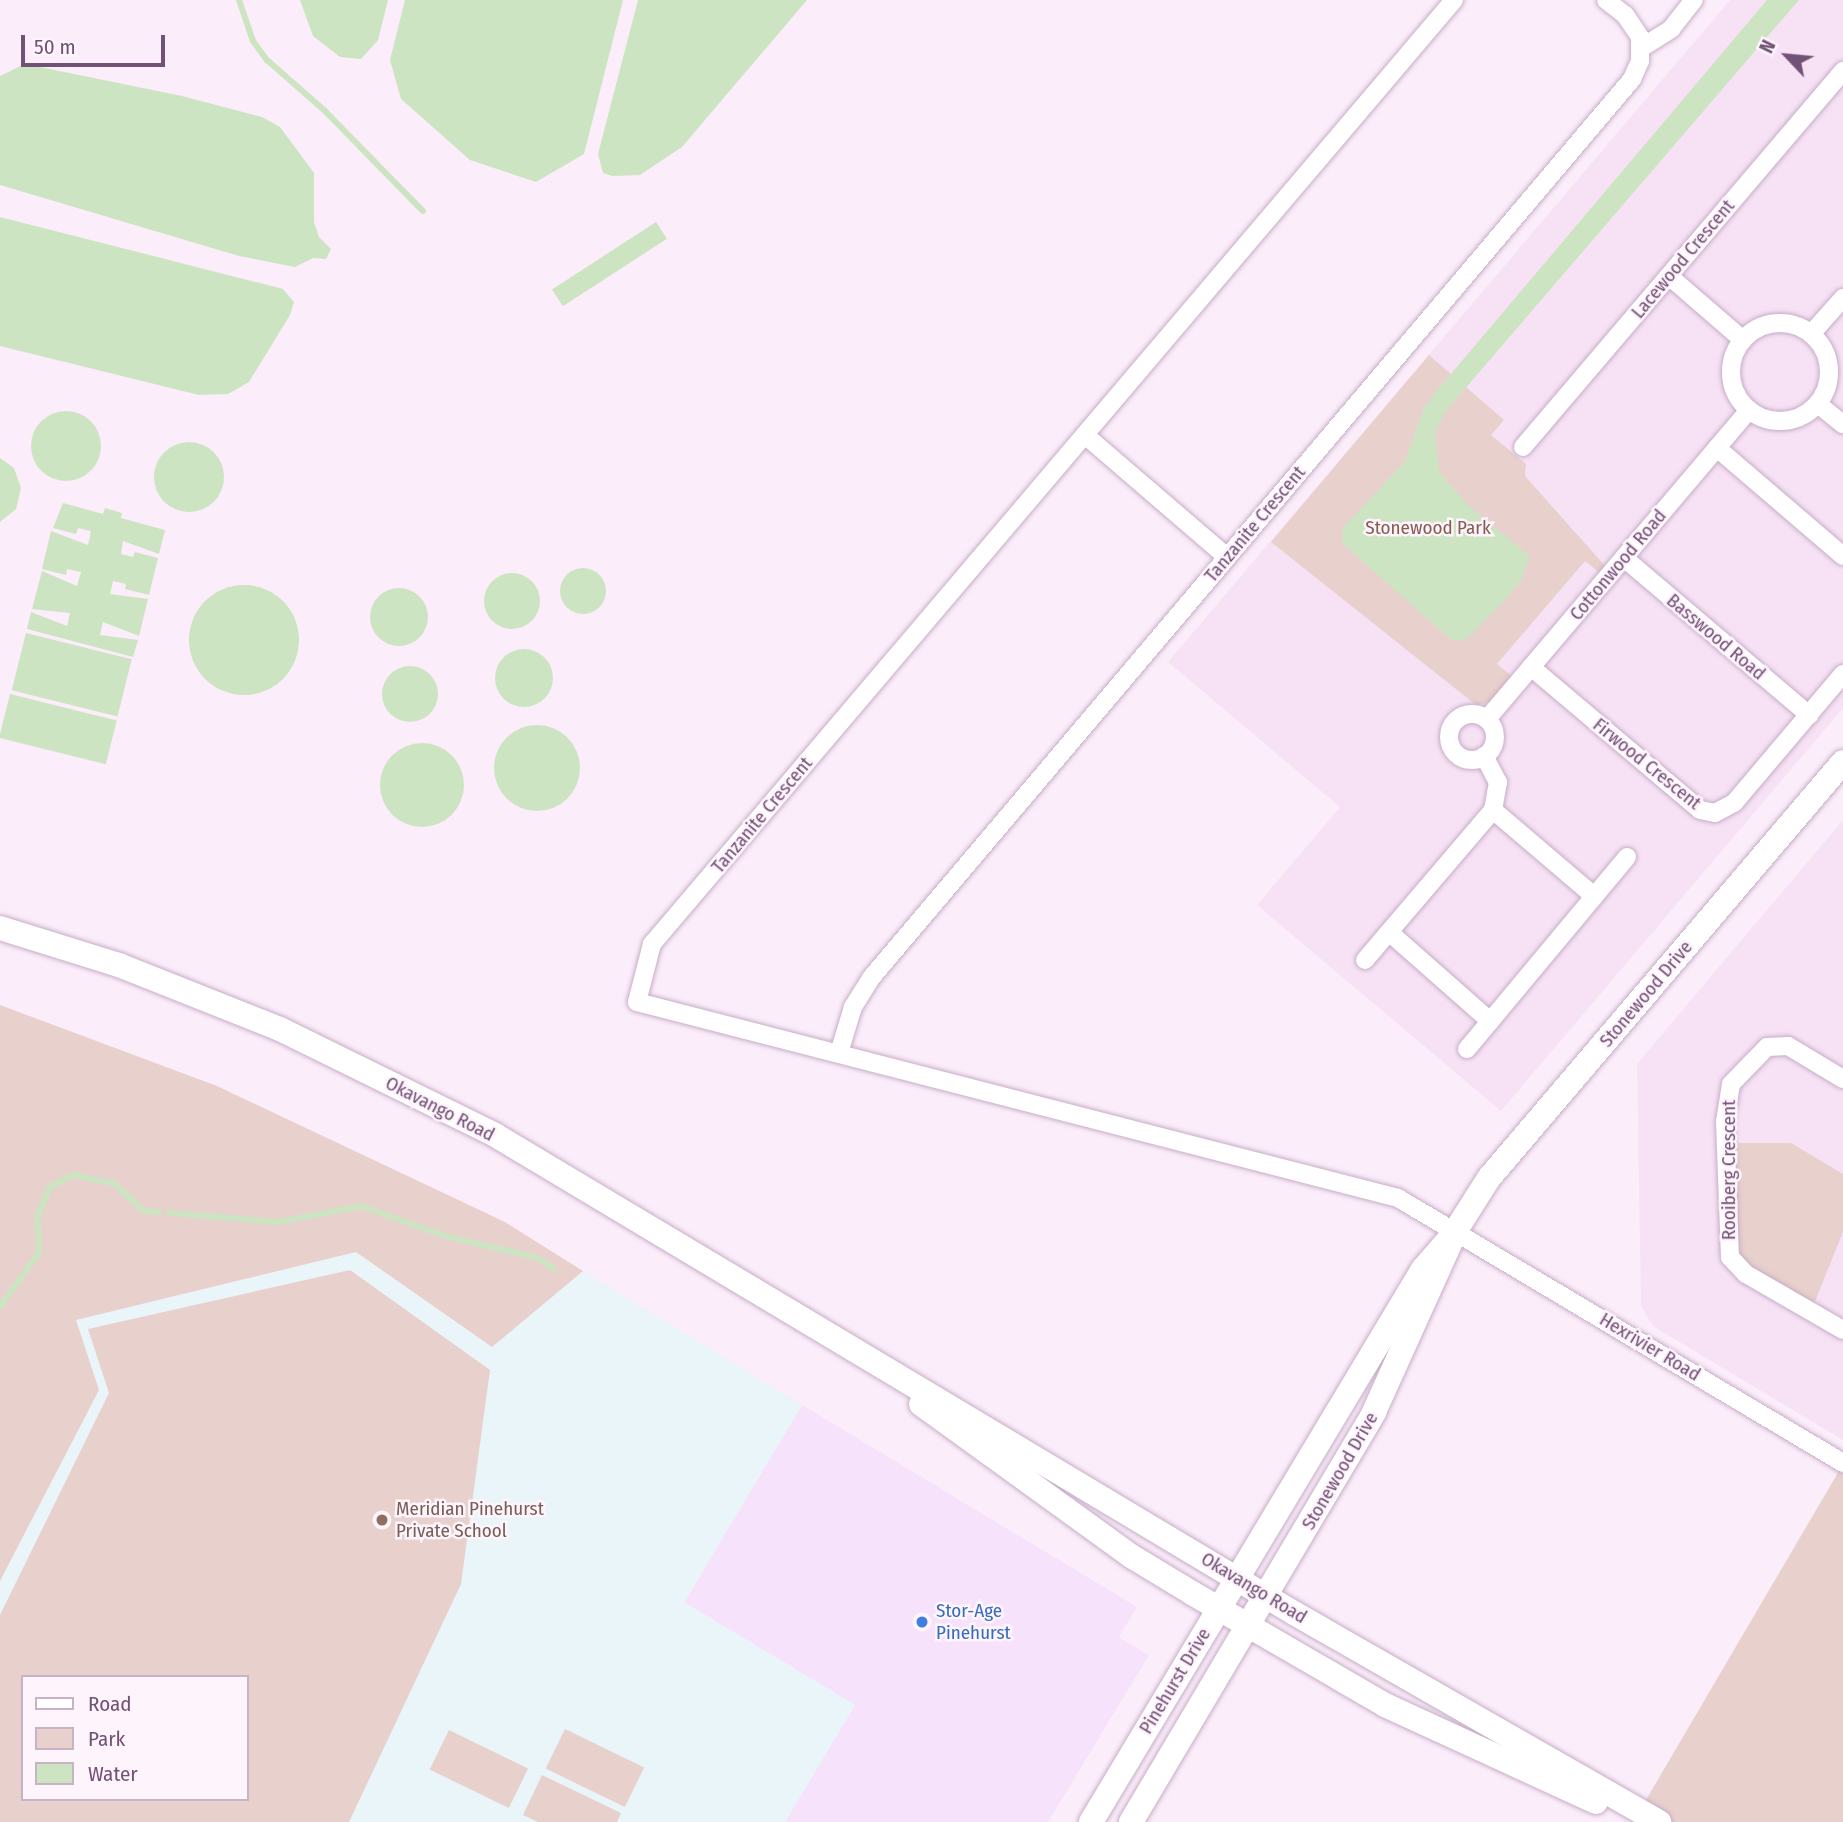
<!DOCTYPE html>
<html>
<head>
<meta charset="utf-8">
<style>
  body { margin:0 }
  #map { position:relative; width:1843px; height:1822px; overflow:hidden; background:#fbedf9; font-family:"Fira Sans Condensed",sans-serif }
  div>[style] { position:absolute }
  .residential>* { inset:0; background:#f7e2f5 }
  .commercial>* { inset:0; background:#f6e2fa }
  .education>* { inset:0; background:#e9f5f8 }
  .green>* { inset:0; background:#e8d0cc; transform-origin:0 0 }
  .water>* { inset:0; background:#cde4c3; transform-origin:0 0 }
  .round { border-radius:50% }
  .stream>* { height:6px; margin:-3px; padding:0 3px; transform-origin:3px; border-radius:3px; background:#cde4c3 }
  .roads { filter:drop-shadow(0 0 2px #c7adc8) drop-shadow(0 0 2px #c7adc8) }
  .street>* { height:18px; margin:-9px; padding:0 9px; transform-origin:9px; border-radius:9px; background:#fff }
  .street>.ring { margin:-9px; padding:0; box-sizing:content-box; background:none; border:18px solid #fff; border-radius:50% }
  .secondary>* { height:24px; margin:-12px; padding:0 12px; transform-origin:12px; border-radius:12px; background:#fff }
  .dots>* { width:19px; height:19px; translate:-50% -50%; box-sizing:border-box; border:4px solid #fef4fc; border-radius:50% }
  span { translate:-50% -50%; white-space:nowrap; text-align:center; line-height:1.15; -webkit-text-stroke:5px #fef4fc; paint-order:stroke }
  .street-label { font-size:19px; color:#715175 }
  .park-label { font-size:19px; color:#855d50 }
  .education-label { font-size:19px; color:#785e54 }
  .left { translate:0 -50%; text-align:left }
  .shop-label { font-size:19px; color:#366cbe }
  .legend { position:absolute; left:21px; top:1675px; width:228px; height:126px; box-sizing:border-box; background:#fef4fc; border:2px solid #c6b3c6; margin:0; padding:9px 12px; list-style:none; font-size:21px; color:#715175 }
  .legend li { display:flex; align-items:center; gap:14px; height:35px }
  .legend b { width:35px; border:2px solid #c6b3c6 }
  .north { position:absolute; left:1752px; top:21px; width:70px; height:70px; -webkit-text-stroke:5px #fef4fc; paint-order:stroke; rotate:296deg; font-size:19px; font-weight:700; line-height:28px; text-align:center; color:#715175 }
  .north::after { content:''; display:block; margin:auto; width:24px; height:32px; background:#715175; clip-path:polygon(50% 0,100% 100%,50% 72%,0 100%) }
  .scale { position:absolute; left:21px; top:35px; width:144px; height:32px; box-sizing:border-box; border:4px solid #715175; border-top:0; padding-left:9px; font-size:21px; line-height:24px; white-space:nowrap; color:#715175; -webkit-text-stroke:5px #fef4fc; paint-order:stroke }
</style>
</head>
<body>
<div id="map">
  <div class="residential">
    <div style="clip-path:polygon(1730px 0,1843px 0,1843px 708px,1501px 1111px,1257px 905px,1340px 807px,1168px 662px)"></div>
    <div style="clip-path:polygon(1843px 820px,1843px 1440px,1653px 1326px,1641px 1306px,1637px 1064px)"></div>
  </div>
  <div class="commercial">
    <div style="clip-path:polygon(802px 1405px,1137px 1607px,1119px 1637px,1149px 1655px,1048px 1822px,785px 1822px,855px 1705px,684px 1603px)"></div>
  </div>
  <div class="education">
    <div style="clip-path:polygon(evenodd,356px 1252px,492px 1347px,583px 1271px,802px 1405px,684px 1602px,855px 1705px,785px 1822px,0 1822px,0 1581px,99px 1390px,76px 1320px,356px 1252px,23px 1677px,247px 1677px,247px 1799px,23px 1799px,23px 1677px)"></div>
  </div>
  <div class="green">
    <div style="clip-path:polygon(1429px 355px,1504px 420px,1491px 435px,1526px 464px,1525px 476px,1606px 567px,1600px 573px,1585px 561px,1497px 664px,1513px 677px,1492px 701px,1483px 704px,1476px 705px,1271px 542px)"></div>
    <div style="clip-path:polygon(0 1005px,217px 1086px,505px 1222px,583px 1271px,492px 1347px,356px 1252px,76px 1320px,99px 1390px,0 1581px)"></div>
    <div style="clip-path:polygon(1733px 1143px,1791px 1143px,1843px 1174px,1843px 1232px,1814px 1304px,1745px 1264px,1736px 1252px)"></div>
    <div style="clip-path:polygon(evenodd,350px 1270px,490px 1370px,461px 1584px,349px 1822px,0 1822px,0 1615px,109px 1393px,88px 1329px,350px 1270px,23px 1677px,247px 1677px,247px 1799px,23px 1799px,23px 1677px)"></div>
    <div style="clip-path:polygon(1839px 1471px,1843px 1473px,1843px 1822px,1673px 1822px,1643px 1805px)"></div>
    <div style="left:565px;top:1729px;width:88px;height:44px;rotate:26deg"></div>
    <div style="left:449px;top:1730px;width:88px;height:44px;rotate:26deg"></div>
    <div style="clip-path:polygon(542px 1775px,621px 1813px,617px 1822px,538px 1822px,523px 1815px)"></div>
  </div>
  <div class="water">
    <div style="clip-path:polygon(300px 0,388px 0,378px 40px,361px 59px,340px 57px,313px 36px)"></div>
    <div style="clip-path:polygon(405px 0,623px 0,584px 154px,536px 182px,470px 160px,401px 99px,390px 60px)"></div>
    <div style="clip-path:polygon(638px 0,807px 0,682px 147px,640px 175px,612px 176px,603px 173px,598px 154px)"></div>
    <div style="clip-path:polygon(1767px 0,1799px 0,1445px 412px,1435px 432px,1439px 472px,1469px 506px,1530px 556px,1521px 580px,1503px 602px,1466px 640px,1453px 641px,1342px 543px,1343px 528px,1405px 461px,1424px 407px,1439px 388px)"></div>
    <div style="clip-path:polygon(25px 64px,182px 96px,262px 117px,280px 127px,314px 173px,314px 222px,319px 237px,331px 249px,326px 259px,313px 258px,295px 267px,239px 256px,0 185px,0 76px)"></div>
    <div style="clip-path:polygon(0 217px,283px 289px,294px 302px,290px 315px,249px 382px,228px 394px,199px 395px,0 346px)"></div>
    <div style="left:656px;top:222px;width:20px;height:124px;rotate:57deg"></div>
    <div class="round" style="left:31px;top:411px;width:70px;height:70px"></div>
    <div class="round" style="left:154px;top:442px;width:70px;height:70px"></div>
    <div style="clip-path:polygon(0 458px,14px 468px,21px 488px,16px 509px,0 522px)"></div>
    <div style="clip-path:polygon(63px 503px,103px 514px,105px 508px,122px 513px,121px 518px,165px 530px,159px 554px,123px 541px,121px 554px,133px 557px,135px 552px,158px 558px,149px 595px,125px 589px,126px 584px,113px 581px,110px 594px,148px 599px,139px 636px,103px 622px,100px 635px,138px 640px,133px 657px,27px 629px,31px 612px,67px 626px,70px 613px,32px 609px,42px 571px,77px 586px,81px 572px,67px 569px,66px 575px,42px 569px,51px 531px,88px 545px,91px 531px,78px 528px,76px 534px,53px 528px)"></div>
    <div class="round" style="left:560px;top:568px;width:46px;height:46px"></div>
    <div class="round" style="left:484px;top:573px;width:56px;height:56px"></div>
    <div class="round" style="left:189px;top:585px;width:110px;height:110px"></div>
    <div class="round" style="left:370px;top:588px;width:58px;height:58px"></div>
    <div style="left:26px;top:633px;width:109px;height:59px;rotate:14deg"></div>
    <div class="round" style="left:495px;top:649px;width:58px;height:58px"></div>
    <div class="round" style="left:382px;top:666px;width:56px;height:56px"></div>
    <div style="left:10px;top:694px;width:110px;height:45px;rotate:14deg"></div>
    <div class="round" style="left:494px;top:725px;width:86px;height:86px"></div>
    <div class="round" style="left:380px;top:743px;width:84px;height:84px"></div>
  </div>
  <div class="stream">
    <div style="left:239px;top:0;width:43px;rotate:71.1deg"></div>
    <div style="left:253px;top:41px;width:24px;rotate:54deg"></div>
    <div style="left:267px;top:60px;width:77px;rotate:41.3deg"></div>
    <div style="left:325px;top:111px;width:140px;rotate:45.6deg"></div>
    <div style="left:170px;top:1213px;width:109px;rotate:4.7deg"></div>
    <div style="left:279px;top:1222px;width:84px;rotate:-11deg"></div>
    <div style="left:361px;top:1206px;width:89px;rotate:19.7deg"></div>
    <div style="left:445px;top:1236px;width:96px;rotate:13.3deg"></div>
    <div style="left:538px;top:1258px;width:19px;rotate:36deg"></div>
    <div style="left:0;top:1306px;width:66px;rotate:-53.7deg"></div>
    <div style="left:39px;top:1253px;width:38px;rotate:-92deg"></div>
    <div style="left:38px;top:1215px;width:30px;rotate:-67deg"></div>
    <div style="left:50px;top:1187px;width:27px;rotate:-27deg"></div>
    <div style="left:74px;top:1175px;width:40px;rotate:12deg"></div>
    <div style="left:113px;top:1183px;width:42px;rotate:42.1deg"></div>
    <div style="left:144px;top:1211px;width:15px;rotate:4deg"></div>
  </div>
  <div class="roads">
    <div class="street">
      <div style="left:1454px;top:0;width:1239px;rotate:130.35deg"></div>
      <div style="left:652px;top:944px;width:60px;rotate:104.5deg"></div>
      <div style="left:637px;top:1002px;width:786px;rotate:14.44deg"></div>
      <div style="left:1398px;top:1198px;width:518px;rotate:30.77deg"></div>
      <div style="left:1641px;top:48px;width:36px;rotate:-32deg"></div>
      <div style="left:1671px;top:29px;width:37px;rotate:-52deg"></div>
      <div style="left:1669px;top:276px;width:98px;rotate:40.9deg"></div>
      <div class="ring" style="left:1731px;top:323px;width:80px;height:80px"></div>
      <div style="left:1811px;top:334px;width:48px;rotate:-48.4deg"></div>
      <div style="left:1818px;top:404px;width:32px;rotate:39deg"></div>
      <div style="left:1085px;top:435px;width:187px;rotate:40.7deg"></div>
      <div style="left:1523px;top:447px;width:494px;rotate:-49.6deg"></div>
      <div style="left:1717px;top:448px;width:166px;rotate:40.6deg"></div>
      <div style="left:1624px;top:558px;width:243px;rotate:40.3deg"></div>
      <div style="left:1531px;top:667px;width:221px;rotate:40.2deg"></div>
      <div style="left:1700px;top:810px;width:15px;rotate:11deg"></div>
      <div style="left:1715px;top:813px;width:21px;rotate:-28deg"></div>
      <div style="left:1734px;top:803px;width:169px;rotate:-49.8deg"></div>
      <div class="ring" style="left:1449px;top:714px;width:28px;height:28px"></div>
      <div style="left:1487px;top:719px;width:405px;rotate:-49.7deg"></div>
      <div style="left:1484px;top:756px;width:30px;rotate:62deg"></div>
      <div style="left:1498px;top:782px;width:28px;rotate:100deg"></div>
      <div style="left:1493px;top:810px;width:133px;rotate:40.4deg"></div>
      <div style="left:1389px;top:932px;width:135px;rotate:41.4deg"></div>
      <div style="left:1365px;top:960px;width:197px;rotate:-49.5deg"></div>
      <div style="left:1467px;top:1049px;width:250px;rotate:-50.2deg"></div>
      <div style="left:839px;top:1053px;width:48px;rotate:-73.1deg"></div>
      <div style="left:853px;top:1007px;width:34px;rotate:-58deg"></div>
      <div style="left:871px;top:978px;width:1178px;rotate:-49.75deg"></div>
      <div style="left:1632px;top:79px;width:20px;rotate:-66deg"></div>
      <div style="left:1640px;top:61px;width:24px;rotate:-90deg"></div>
      <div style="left:1640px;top:37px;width:27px;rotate:-124deg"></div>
      <div style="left:1625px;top:15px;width:24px;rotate:-142deg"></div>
      <div style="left:1843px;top:1079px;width:64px;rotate:-149deg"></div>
      <div style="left:1788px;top:1046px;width:21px;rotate:177deg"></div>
      <div style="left:1767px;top:1047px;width:52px;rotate:134.2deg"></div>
      <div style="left:1731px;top:1084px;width:38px;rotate:99deg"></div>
      <div style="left:1725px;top:1122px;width:135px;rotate:87.9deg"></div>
      <div style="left:1730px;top:1257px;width:23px;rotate:47deg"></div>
      <div style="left:1746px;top:1274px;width:112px;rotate:30deg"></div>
    </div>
    <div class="secondary">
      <div style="left:0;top:928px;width:125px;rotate:17.3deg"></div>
      <div style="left:119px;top:965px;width:173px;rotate:21.7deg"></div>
      <div style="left:280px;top:1029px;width:240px;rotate:26.2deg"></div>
      <div style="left:495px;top:1135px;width:931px;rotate:30.89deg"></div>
      <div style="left:1294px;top:1613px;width:421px;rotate:29.8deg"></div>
      <div style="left:921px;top:1404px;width:259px;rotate:35.9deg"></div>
      <div style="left:1131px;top:1556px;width:71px;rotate:31.2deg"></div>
      <div style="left:1192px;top:1593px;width:223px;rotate:30.1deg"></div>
      <div style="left:1385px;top:1705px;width:232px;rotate:24.7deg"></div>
      <div style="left:1091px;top:1822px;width:645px;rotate:-59.02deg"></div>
      <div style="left:1423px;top:1269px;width:37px;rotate:-49deg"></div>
      <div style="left:1131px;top:1822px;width:477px;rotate:-59.3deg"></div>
      <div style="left:1374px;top:1412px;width:200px;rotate:-65.7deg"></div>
      <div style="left:1456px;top:1230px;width:62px;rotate:-57.6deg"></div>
      <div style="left:1489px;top:1178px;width:546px;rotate:-49.6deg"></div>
    </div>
  </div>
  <div class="dots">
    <div style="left:382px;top:1520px;background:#8d6e63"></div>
    <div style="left:922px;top:1622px;background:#3f7fe0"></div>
  </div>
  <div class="street-label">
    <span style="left:1683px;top:259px;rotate:-50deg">Lacewood Crescent</span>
    <span style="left:1255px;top:524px;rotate:-50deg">Tanzanite Crescent</span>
    <span style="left:1618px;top:565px;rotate:-50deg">Cottonwood Road</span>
    <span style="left:1716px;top:637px;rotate:40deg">Basswood Road</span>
    <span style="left:1647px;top:764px;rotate:39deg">Firwood Crescent</span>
    <span style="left:762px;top:815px;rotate:-50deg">Tanzanite Crescent</span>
    <span style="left:1646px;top:994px;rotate:-50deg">Stonewood Drive</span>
    <span style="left:440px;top:1109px;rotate:27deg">Okavango Road</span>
    <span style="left:1729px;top:1170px;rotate:-90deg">Rooiberg Crescent</span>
    <span style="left:1650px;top:1347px;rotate:31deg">Hexrivier Road</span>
    <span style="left:1340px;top:1471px;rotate:-60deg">Stonewood Drive</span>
    <span style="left:1254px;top:1588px;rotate:31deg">Okavango Road</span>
    <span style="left:1175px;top:1681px;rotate:-59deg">Pinehurst Drive</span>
  </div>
  <div class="park-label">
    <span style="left:1428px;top:528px">Stonewood Park</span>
  </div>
  <div class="education-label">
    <span class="left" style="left:396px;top:1520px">Meridian Pinehurst<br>Private School</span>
  </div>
  <div class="shop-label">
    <span class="left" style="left:936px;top:1622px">Stor-Age<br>Pinehurst</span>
  </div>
  <ul class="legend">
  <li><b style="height:9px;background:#fff"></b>Road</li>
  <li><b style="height:19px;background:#e8d0cc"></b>Park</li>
  <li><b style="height:19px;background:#cde4c3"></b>Water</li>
  </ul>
  <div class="north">N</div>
  <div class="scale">50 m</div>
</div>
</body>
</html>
